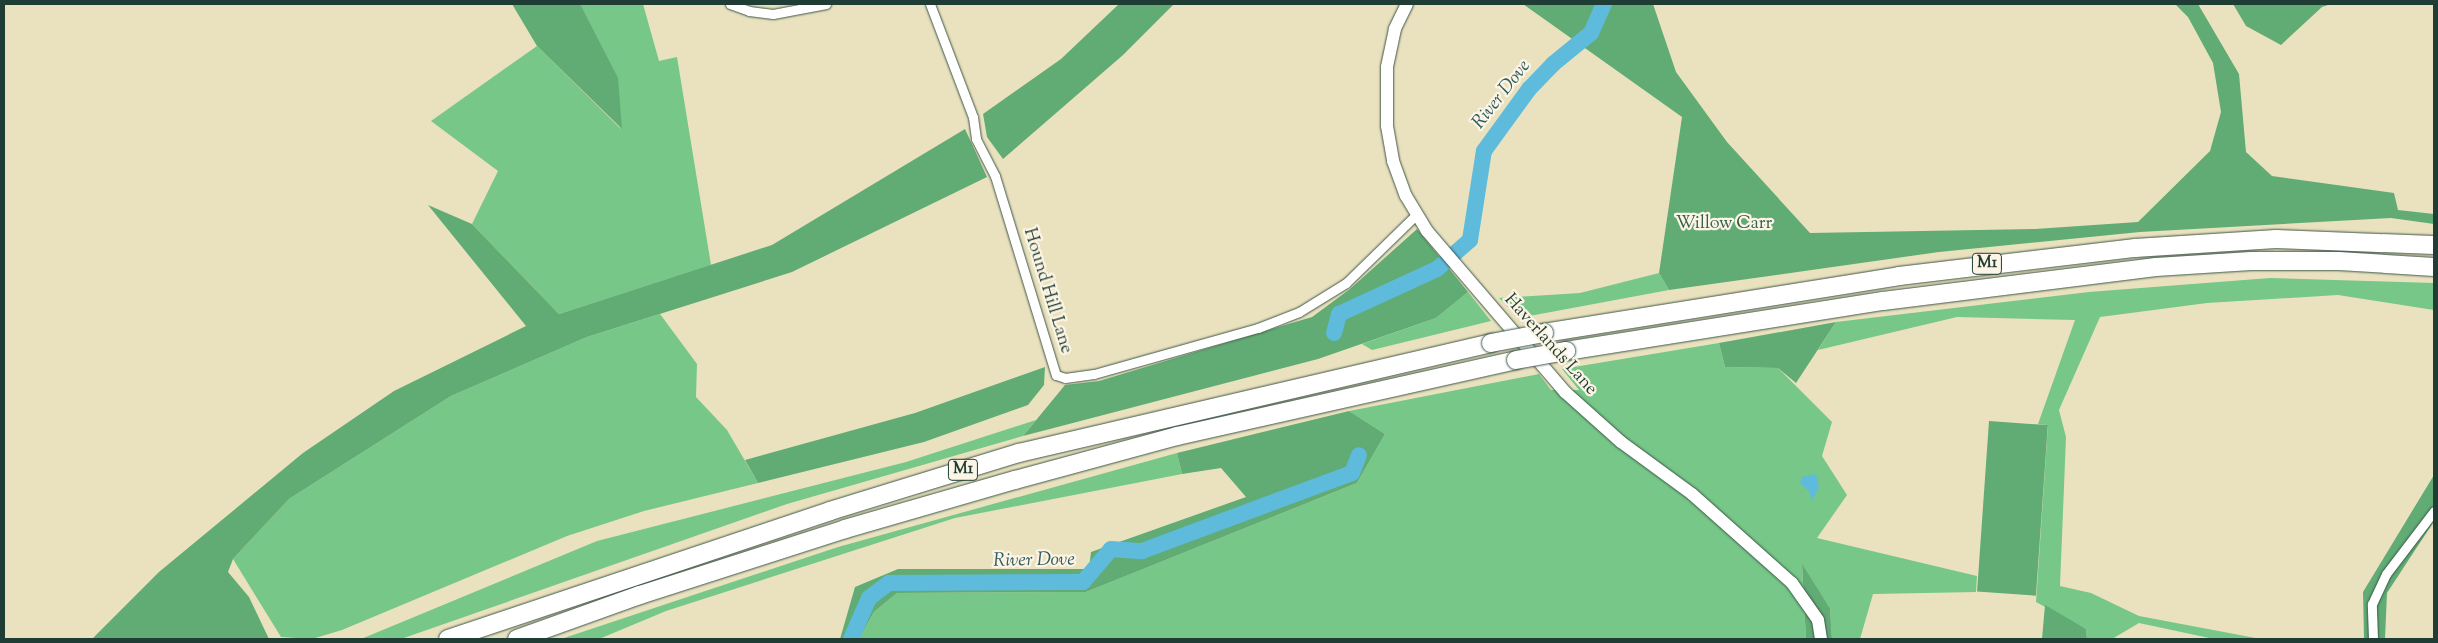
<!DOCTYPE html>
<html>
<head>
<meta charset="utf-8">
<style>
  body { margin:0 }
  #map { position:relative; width:2438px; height:643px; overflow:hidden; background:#eae2be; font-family:"Sorts Mill Goudy",serif }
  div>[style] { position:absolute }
  .green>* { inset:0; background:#76c788 }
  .forest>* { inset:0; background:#60ac74; transform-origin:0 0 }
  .water>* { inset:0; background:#5ebbdc }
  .river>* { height:16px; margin:-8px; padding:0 8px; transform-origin:8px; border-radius:8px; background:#5ebbdc }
  .roads { filter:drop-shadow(0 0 1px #3d5649) drop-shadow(0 0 1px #3d5649) }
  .street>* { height:9px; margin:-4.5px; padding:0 4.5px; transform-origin:4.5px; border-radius:4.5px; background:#fff }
  .secondary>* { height:12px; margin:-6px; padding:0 6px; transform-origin:6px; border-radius:6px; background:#fff }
  .highway>* { height:18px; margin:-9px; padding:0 9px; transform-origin:9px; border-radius:9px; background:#fff }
  .bridges { filter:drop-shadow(0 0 1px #3d5649) drop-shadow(0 0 1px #3d5649) }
  .highway-bridge>* { height:18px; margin:-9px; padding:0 9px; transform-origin:9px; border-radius:9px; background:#fff }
  span { translate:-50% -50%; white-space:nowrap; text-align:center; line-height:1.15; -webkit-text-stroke:4.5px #fcf5e5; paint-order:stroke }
  .shield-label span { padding:1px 4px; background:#fcf5e5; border:1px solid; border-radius:4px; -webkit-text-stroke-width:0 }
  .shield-label { font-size:16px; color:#1f3d34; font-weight:700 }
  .park-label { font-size:18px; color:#356049 }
  .street-label { font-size:18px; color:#1f3d34 }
  .water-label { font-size:19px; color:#2f5c5e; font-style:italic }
  .frame { position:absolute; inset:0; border:5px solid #1f3d34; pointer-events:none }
</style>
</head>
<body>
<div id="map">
  <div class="green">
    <div style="clip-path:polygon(580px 4px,643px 4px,659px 61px,677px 57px,711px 265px,559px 314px,472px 224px,498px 171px,431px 121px,537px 46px,621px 129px)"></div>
    <div style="clip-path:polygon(1659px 273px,1669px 290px,1519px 318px,1499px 298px,1580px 293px)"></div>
    <div style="clip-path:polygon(2270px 278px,2434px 283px,2434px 310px,2338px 295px,2207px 303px,2100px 317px,2059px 410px,2066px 437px,2060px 586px,2091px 593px,2139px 616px,2261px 639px,2214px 639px,2139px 623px,2112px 639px,2087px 639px,2086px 629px,2036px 602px,2048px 425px,2038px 424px,2075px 320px,1957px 317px,1818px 350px,1836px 322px,2089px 292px)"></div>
    <div style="clip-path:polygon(1468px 292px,1491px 321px,1372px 350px,1362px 344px,1436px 318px)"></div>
    <div style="clip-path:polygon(660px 314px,697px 364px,696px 397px,727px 430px,758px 483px,644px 511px,567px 536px,342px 630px,312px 639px,281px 637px,233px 559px,289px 499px,451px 396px,587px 337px)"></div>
    <div style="clip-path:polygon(1719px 343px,1725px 367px,1778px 368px,1832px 422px,1822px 456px,1847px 495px,1817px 538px,1977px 576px,1976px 592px,1873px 594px,1860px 639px,1832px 639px,1830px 608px,1802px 565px,1806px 639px,859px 639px,874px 612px,897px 593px,1086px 592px,1357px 483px,1385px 434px,1349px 411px,1539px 374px,1551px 390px,1579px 390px,1562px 369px)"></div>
    <div style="clip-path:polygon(1036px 420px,1023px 436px,787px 504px,401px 639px,361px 639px,597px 541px,906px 462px)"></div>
    <div style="clip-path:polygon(1177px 453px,1182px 474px,955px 518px,666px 611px,599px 639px,561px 639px,838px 547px)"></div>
  </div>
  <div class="forest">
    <div style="clip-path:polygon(512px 4px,580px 4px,618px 78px,622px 129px,537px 46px)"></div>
    <div style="clip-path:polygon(1119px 4px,1174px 4px,1123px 55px,1003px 159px,987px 137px,983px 114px,1061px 59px)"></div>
    <div style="clip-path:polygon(1523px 4px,1653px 4px,1676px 72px,1727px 142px,1810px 233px,2035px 229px,2138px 222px,2210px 151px,2221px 112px,2213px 63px,2188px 17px,2175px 4px,2198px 4px,2239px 74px,2246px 152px,2272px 176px,2394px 193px,2398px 210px,2434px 214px,2434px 224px,2391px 218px,2140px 232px,1939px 252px,1669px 290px,1659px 273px,1682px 117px)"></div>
    <div style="clip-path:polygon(2233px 4px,2331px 4px,2322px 7px,2281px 45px,2246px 26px)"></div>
    <div style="clip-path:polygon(965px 129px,987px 177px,792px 272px,587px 337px,451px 396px,289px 499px,233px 559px,228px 572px,249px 597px,269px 639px,92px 639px,159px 572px,303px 453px,394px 391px,526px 326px,428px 205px,472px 224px,559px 314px,772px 245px)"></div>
    <div style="clip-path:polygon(1417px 229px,1468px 292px,1436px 318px,1318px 359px,1023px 436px,1065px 385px,1099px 381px,1312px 317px,1350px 289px)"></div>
    <div style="clip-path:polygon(1836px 322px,1796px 383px,1778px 368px,1725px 367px,1719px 343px)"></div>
    <div style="clip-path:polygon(1045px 367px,1044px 385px,1028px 405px,924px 442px,758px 483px,745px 460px,915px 413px)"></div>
    <div style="clip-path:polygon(1349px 411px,1385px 434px,1357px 483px,1086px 592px,897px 593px,874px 612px,859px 639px,840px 639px,855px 587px,898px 569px,1089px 569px,1091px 552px,1246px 497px,1221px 468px,1182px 474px,1177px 453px)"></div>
    <div style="left:1989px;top:421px;width:59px;height:171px;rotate:4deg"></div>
    <div style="clip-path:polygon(2434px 475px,2434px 521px,2387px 593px,2385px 639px,2364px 639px,2363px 592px)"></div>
    <div style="clip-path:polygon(1802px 564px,1830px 608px,1832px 639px,1806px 639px)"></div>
    <div style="clip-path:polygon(2045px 605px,2086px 629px,2087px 639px,2042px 639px)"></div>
  </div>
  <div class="water">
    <div style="clip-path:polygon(1816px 474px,1819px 487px,1812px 501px,1809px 491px,1800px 483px,1802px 477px)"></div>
  </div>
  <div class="river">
    <div style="left:1334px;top:333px;width:20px;rotate:-75deg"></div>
    <div style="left:1339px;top:314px;width:108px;rotate:-24.7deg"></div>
    <div style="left:1437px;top:269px;width:44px;rotate:-41.3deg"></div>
    <div style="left:1470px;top:240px;width:90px;rotate:-81.1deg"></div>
    <div style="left:1484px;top:151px;width:77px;rotate:-54deg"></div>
    <div style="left:1529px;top:89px;width:35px;rotate:-46deg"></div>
    <div style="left:1553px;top:64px;width:49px;rotate:-39.2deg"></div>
    <div style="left:1591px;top:33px;width:32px;rotate:-66deg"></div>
    <div style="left:851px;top:639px;width:45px;rotate:-66.3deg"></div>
    <div style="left:869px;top:598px;width:25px;rotate:-37deg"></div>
    <div style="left:889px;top:583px;width:194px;rotate:-0.3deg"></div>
    <div style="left:1083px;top:582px;width:43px;rotate:-49.7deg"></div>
    <div style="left:1111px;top:549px;width:31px;rotate:4deg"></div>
    <div style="left:1142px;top:551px;width:224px;rotate:-20.4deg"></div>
    <div style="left:1352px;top:473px;width:19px;rotate:-69deg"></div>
  </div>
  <div class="roads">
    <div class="street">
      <div style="left:730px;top:4px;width:20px;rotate:20deg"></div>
      <div style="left:749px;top:11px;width:24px;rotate:7deg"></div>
      <div style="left:773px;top:14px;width:54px;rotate:-10.7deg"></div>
      <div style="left:930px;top:4px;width:121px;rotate:69.2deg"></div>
      <div style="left:973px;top:117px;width:22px;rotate:82deg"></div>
      <div style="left:976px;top:139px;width:42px;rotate:62.8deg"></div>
      <div style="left:995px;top:176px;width:208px;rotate:73deg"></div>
      <div style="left:1056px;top:375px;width:9px;rotate:18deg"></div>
      <div style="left:1065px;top:378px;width:29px;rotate:-8deg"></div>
      <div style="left:1094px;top:374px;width:170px;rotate:-15.7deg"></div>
      <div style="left:1258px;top:328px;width:44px;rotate:-21.3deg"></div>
      <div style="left:1299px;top:312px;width:55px;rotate:-31.7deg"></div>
      <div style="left:1346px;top:283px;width:99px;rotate:-44.2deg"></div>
      <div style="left:2373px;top:639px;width:35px;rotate:-92deg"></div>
      <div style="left:2372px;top:604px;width:33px;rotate:-65deg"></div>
      <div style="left:2386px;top:574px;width:79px;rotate:-52.7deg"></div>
    </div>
    <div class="secondary">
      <div style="left:1407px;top:4px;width:28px;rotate:116deg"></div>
      <div style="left:1395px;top:29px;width:39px;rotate:102deg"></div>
      <div style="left:1387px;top:67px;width:59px;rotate:90deg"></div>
      <div style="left:1387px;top:126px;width:36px;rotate:80deg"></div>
      <div style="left:1393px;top:161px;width:37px;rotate:70deg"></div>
      <div style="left:1406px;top:196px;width:41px;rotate:59deg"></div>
      <div style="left:1427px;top:231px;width:212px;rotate:49.4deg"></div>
      <div style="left:1565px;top:392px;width:75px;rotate:41.8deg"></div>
      <div style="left:1621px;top:442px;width:88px;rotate:36.2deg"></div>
      <div style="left:1692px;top:494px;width:134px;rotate:41.7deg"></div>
      <div style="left:1792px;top:583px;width:45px;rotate:54.9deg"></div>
      <div style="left:1818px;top:620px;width:19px;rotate:81deg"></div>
    </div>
    <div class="highway">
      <div style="left:1544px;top:333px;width:360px;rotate:-9.1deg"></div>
      <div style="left:1899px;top:276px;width:238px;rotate:-6.8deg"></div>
      <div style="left:2135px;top:248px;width:141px;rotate:-3.7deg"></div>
      <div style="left:2276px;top:239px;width:158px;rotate:2.2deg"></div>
      <div style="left:1566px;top:351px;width:321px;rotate:-9deg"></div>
      <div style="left:1883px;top:301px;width:275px;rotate:-7.1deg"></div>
      <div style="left:2156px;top:267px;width:95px;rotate:-3.6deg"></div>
      <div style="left:2251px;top:261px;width:88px"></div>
      <div style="left:2339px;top:261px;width:95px;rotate:3.6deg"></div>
      <div style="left:448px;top:639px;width:403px;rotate:-18.5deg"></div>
      <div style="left:830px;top:511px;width:198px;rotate:-17.1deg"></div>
      <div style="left:1019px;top:453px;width:485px;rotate:-13.1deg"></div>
      <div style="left:517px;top:639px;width:131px;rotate:-19.7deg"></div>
      <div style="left:640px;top:595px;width:215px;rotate:-17.8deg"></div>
      <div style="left:845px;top:529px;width:177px;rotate:-16.1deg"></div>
      <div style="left:1015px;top:480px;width:168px;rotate:-15.2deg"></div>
      <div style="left:1177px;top:436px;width:347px;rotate:-12.6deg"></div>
    </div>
  </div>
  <div class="bridges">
    <div class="highway-bridge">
      <div style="left:1491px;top:343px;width:54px;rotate:-10.7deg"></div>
      <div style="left:1516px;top:360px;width:51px;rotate:-10.2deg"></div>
    </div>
  </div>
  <div class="shield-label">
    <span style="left:1987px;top:264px">M1</span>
    <span style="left:963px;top:470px">M1</span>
  </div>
  <div class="park-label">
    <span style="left:1724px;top:224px">Willow Carr</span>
  </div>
  <div class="street-label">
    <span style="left:1047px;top:291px;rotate:73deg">Hound Hill Lane</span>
    <span style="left:1550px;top:345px;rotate:48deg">Haverlands Lane</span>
  </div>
  <div class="water-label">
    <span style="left:1502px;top:95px;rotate:-52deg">River Dove</span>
    <span style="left:1034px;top:561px;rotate:-1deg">River Dove</span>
  </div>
  <div class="frame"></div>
</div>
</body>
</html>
